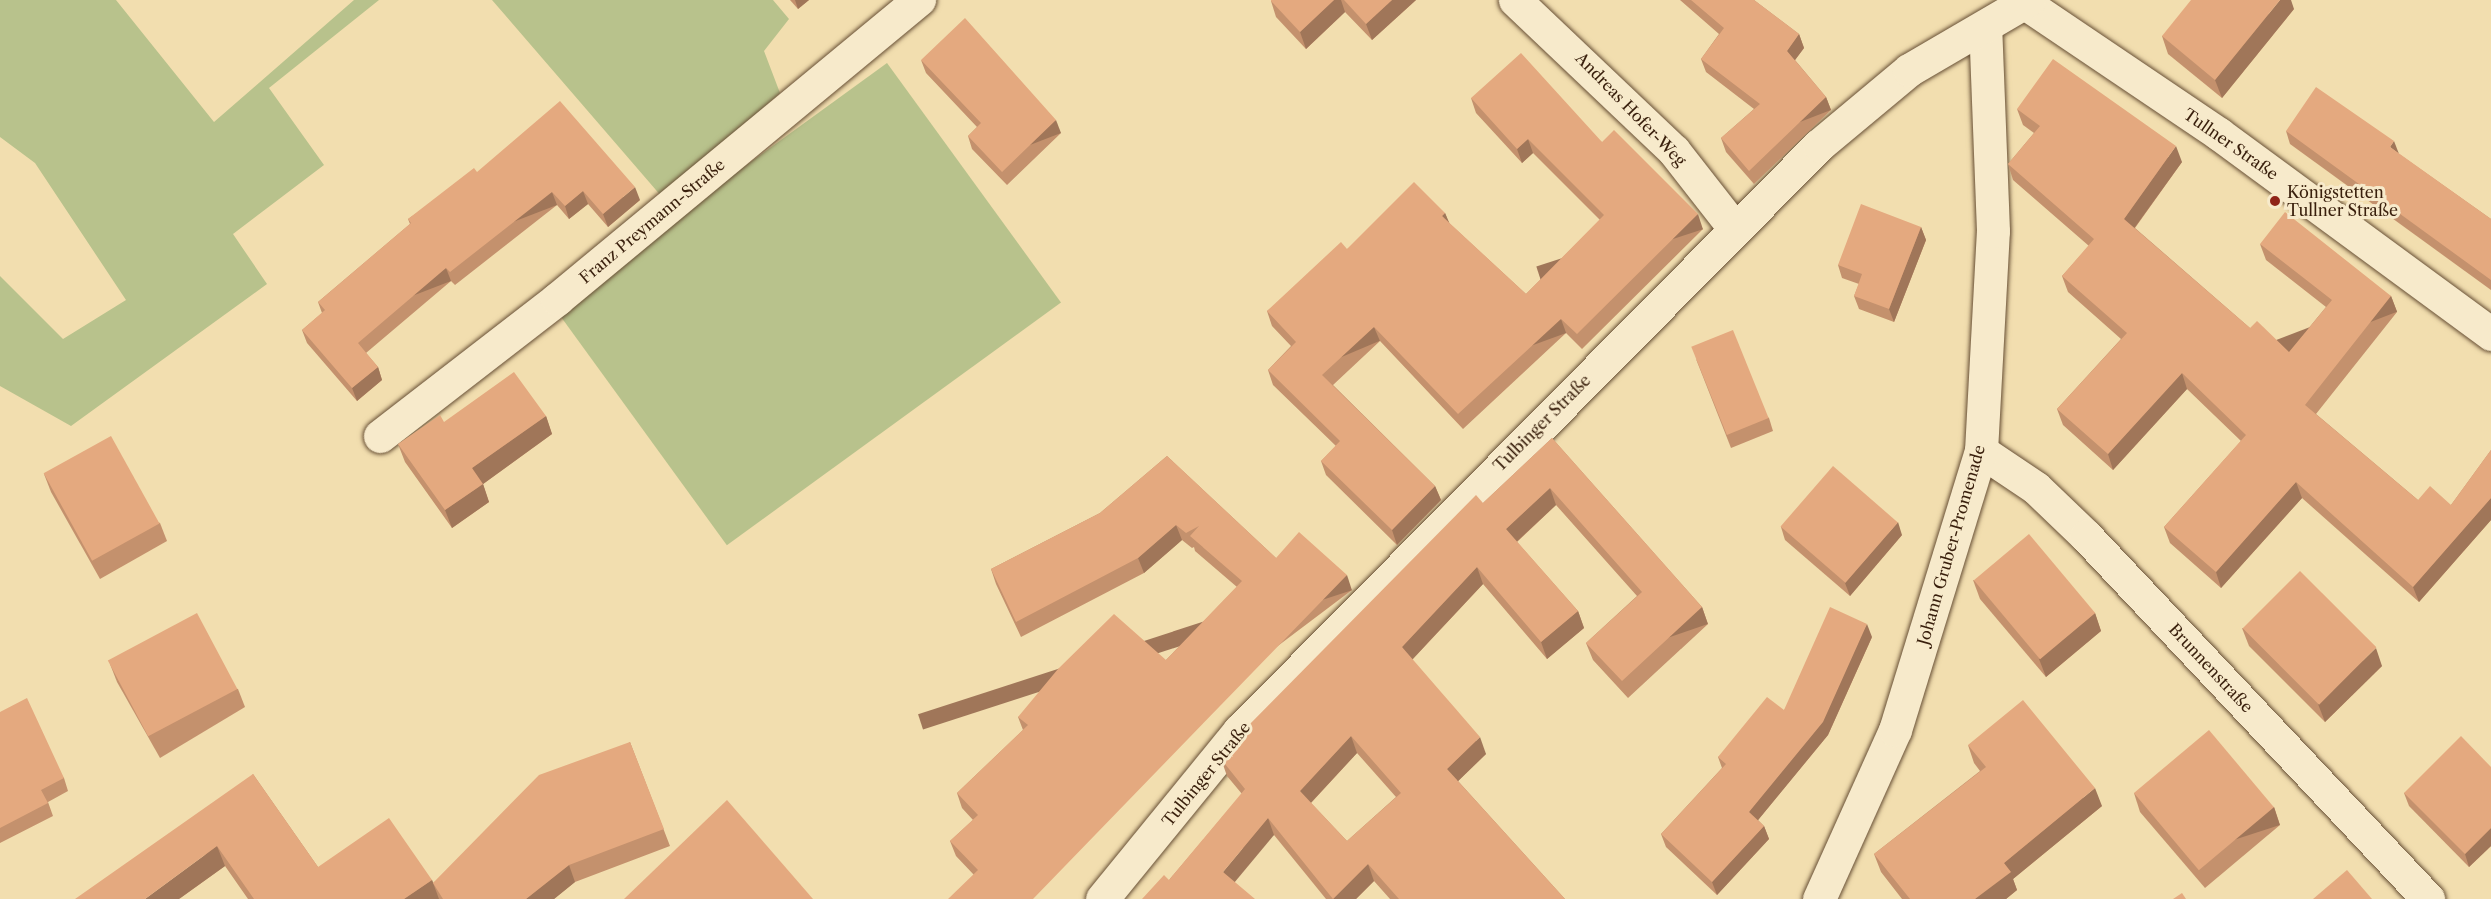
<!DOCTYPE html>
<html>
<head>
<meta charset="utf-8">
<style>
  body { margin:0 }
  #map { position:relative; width:2491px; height:899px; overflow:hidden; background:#f2deaf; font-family:"Libre Caslon Text",serif }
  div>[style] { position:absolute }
  .green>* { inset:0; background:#b8c28c; transform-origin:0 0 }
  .roads { filter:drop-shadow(0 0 2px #674f35) drop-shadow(0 0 2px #674f35) }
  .street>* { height:33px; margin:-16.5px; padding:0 16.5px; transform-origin:16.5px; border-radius:16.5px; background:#f7eacb }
  .secondary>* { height:33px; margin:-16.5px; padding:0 16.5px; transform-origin:16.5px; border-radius:16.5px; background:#f7eacb }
  .wall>* { inset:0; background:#c4916d }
  .shaded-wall>* { inset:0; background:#a07659; transform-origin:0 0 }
  .building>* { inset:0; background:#e4a97f; transform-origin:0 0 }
  .dots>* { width:16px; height:16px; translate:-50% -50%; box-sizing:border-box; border:3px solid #f7eacb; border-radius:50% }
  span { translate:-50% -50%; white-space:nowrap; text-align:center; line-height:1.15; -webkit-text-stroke:6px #f7eacb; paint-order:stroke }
  .street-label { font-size:16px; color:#391f0c }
  .poi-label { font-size:16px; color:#391f0c }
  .left { translate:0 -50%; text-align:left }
</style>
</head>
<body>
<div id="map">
  <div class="green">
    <div style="clip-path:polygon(0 0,116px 0,214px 122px,354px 0,379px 0,269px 88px,324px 165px,233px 234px,267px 284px,71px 426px,0 386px,0 276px,63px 339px,126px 300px,35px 163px,0 137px)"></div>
    <div style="clip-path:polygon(492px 0,773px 0,789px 19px,764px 51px,780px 93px,662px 197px)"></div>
    <div style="left:887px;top:63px;width:296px;height:413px;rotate:54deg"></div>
  </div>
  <div class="roads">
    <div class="street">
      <div style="left:1515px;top:0;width:219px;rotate:43.5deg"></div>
      <div style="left:1674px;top:151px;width:99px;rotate:52deg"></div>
      <div style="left:380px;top:436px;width:224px;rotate:-37.7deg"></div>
      <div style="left:557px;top:299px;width:470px;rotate:-39.6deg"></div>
      <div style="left:1981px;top:451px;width:66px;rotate:33.9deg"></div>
      <div style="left:2036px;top:488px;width:69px;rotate:43.8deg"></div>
      <div style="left:2086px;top:536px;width:499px;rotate:46.7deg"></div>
      <div style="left:1819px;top:899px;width:185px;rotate:-65.8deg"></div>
      <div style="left:1895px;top:730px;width:292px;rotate:-72.9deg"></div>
      <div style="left:1981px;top:451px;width:220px;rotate:-86.9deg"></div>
      <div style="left:1993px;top:231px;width:204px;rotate:-92.2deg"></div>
    </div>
    <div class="secondary">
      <div style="left:2025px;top:3px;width:234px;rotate:34deg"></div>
      <div style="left:2219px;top:134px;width:338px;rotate:36.3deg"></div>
      <div style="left:1102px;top:899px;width:217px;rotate:-50.8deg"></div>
      <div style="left:1239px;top:731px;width:824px;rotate:-45.29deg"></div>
      <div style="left:1819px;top:145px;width:117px;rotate:-39.8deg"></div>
      <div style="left:1909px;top:70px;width:139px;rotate:-30.3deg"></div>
    </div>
  </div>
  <div class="wall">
    <div style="clip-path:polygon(790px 0,809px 0,798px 9px)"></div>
    <div style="clip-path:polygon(1271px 0,1416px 0,1372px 40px,1345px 12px,1306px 49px,1276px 17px,1271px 1px)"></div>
    <div style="clip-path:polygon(1680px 0,1754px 0,1799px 34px,1804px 48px,1795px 60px,1826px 97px,1831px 110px,1754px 184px,1726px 152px,1721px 138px,1754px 109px,1706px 72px,1701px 59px,1719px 34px)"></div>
    <div style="clip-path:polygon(2294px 9px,2222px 98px,2168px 54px,2162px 36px)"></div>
    <div style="clip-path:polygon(921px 60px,1061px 133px,1007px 185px,972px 149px,968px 136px,977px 127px,926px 73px)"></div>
    <div style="clip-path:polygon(1471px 98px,1602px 142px,1703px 229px,1582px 349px,1566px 333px,1463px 429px,1380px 341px,1333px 385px,1435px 486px,1441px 500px,1397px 545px,1326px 475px,1321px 461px,1336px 446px,1273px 385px,1268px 370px,1291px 346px,1272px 326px,1267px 311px,1347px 249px,1445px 213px,1449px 223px,1526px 294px,1600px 220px,1533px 153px,1522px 163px,1476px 113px)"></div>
    <div style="clip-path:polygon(2017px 109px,2182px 162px,2135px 228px,2250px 328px,2289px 352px,2326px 307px,2266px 260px,2260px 244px,2391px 296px,2397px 312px,2316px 414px,2418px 500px,2451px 505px,2491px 450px,2491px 520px,2419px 602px,2302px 498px,2221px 588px,2170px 543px,2164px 527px,2241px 441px,2187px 389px,2113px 470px,2063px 425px,2057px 409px,2121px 339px,2068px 292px,2062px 276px,2089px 246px,2013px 180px,2008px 164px,2034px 133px,2023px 125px)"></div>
    <div style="clip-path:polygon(2286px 131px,2399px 154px,2491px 219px,2491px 290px,2290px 144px)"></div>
    <div style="clip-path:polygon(477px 172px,640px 200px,608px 227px,588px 204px,569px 219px,557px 205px,455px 285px,451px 281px,366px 353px,378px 367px,382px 380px,357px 401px,307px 343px,302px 330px,322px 313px,318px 302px,410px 224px,408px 219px)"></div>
    <div style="clip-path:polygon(1921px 227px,1926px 240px,1894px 322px,1859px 309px,1854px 296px,1859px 284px,1842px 278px,1838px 265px)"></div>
    <div style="clip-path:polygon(1696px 359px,1769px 418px,1773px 431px,1731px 448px)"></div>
    <div style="clip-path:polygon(546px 416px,552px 434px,483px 484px,489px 502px,452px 528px,405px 462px,398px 444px)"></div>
    <div style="clip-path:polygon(evenodd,1552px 438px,1702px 607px,1708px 624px,1628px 698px,1593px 660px,1586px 643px,1637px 596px,1556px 505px,1517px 542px,1578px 611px,1584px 628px,1547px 659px,1483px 584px,1412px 660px,1486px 754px,1458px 781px,1565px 899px,1390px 899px,1374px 881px,1356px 899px,1326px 899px,1274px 835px,1169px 880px,1242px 794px,1227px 776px,1221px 759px,1483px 503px,1552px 438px,1357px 753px,1396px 797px,1347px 841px,1311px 803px,1357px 753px)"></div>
    <div style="clip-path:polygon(1167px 456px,1276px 558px,1352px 590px,974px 875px,956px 856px,950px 841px,973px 820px,962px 808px,957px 793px,1023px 730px,1018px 717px,1166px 660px,1237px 587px,1195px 551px,1194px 547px,1192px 548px,1182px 540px,1144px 573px,1021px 637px,996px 584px,991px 569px,1100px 513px)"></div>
    <div style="clip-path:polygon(44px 474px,160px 523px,167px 541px,100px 579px,51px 492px)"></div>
    <div style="clip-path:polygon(1781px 527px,1902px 535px,1850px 596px,1785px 540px)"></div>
    <div style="clip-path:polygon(1973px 580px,2095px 613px,2101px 631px,2046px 677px,1980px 599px)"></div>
    <div style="clip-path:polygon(2242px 628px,2382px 666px,2325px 722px,2249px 646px)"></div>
    <div style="clip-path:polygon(1872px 637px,1828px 735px,1758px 820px,1764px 826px,1769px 839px,1717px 895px,1666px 847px,1661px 834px,1722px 768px,1718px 757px,1784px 710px)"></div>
    <div style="clip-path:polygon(110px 664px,238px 689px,245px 707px,160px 758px,117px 682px)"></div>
    <div style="clip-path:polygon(0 712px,64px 778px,68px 791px,48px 802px,53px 816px,0 843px)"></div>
    <div style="clip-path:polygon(630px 742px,670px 846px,575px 882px,554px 899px,248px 899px,225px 866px,179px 899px,253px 774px,318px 867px,432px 880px,433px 883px)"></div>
    <div style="clip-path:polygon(1968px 745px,2102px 806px,2013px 879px,2017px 890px,2006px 899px,1902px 899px,1881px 872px,1874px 854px,1980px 771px,1974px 763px)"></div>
    <div style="clip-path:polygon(2491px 767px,2491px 846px,2469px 867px,2409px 806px,2404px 793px)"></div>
    <div style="clip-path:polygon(2134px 793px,2274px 807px,2280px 825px,2205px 888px,2140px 812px)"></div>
  </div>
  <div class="shaded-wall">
    <div style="clip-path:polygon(795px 0,809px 0,798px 9px)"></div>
    <div style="clip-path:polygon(1334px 0,1341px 0,1345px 12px,1306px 49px,1300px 32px)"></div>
    <div style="clip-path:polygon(1392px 0,1416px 0,1372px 40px,1366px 24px)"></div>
    <div style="clip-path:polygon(2280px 0,2291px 0,2294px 9px,2222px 98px,2215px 80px)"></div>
    <div style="clip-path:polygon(1799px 34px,1804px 48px,1792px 64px,1787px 51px)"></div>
    <div style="left:1826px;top:97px;width:14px;height:107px;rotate:69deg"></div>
    <div style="left:1056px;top:120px;width:14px;height:75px;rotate:69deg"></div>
    <div style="clip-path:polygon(1528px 139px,1533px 153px,1522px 163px,1517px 149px)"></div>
    <div style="clip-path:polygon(2394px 141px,2399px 154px,2390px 147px)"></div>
    <div style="clip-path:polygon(2176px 146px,2182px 162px,2130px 234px,2124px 219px)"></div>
    <div style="clip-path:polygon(635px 187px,640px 200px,608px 227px,603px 214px)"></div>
    <div style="clip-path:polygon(583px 191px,588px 204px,569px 219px,565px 206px)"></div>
    <div style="left:552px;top:192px;width:14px;height:130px;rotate:69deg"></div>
    <div style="clip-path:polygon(1445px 213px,1451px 227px,1442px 216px)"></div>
    <div style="left:1698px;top:214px;width:16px;height:170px;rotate:72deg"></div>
    <div style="clip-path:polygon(1921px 227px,1926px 240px,1894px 322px,1889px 309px)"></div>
    <div style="left:446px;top:268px;width:14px;height:116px;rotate:69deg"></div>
    <div style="left:2391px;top:296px;width:17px;height:139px;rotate:69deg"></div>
    <div style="left:1561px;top:319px;width:15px;height:140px;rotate:70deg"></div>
    <div style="left:1374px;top:327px;width:15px;height:71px;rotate:67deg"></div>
    <div style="clip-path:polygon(378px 367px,382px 380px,357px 401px,352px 388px)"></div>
    <div style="clip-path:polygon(2182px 373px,2187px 389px,2113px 470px,2108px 454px)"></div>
    <div style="clip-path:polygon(546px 416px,552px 434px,479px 487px,472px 468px)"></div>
    <div style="clip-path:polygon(2296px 482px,2302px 498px,2221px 588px,2216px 572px)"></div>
    <div style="clip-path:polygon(483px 484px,489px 502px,452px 528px,445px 510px)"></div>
    <div style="clip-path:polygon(1435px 486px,1441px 500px,1397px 545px,1392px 530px)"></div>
    <div style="clip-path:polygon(1550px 488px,1556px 505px,1512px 546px,1506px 529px)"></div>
    <div style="clip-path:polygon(2491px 498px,2491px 520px,2419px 602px,2413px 587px)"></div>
    <div style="clip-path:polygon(1898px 522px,1902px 535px,1850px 596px,1845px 583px)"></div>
    <div style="clip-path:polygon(1176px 525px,1182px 540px,1144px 573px,1138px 558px)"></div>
    <div style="clip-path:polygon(1477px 567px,1483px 584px,1408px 664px,1402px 647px)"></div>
    <div style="left:1347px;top:575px;width:16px;height:451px;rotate:72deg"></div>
    <div style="left:1702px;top:607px;width:18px;height:109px;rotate:71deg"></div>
    <div style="clip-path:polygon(1578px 611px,1584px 628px,1547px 659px,1541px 642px)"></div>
    <div style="clip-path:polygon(2095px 613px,2101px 631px,2046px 677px,2039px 659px)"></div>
    <div style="clip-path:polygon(1867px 624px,1872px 637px,1828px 735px,1754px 825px,1749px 812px)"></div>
    <div style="clip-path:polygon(2376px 648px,2382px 666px,2325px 722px,2318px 704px)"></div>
    <div style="clip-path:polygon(1351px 736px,1357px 753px,1306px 808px,1300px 791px)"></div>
    <div style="clip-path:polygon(1480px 737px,1486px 754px,1453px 786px,1447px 769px)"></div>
    <div style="clip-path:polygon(2095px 788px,2102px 806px,2013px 879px,2017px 890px,2006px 899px,1975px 899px,2004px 863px)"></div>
    <div style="left:2274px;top:807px;width:19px;height:98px;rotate:72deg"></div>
    <div style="clip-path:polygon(1268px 818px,1274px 835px,1229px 889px,1223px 872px)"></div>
    <div style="clip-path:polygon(1764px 826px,1769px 839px,1717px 895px,1712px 882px)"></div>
    <div style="clip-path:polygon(2491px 828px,2491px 846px,2469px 867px,2465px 854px)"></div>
    <div style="clip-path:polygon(217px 846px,225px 866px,179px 899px,145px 899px)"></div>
    <div style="clip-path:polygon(1368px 864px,1374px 881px,1356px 899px,1333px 899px)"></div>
    <div style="clip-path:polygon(569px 865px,575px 882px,554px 899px,526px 899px)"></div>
    <div style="clip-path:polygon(432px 880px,439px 899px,404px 899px)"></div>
  </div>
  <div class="building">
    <div style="clip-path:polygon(1271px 0,1334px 0,1300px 32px,1271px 1px)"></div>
    <div style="clip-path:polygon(1344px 0,1392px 0,1366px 24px)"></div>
    <div style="clip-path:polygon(1691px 0,1754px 0,1799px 34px,1787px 51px,1826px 97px,1749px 171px,1721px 138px,1760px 104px,1701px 59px,1724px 28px)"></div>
    <div style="clip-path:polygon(2191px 0,2280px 0,2215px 80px,2162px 36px)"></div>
    <div style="clip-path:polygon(965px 18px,1056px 120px,1002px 172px,968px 136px,981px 123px,921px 60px)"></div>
    <div style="clip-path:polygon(1521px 53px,1602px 142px,1614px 130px,1698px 214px,1577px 334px,1561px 319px,1458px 414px,1374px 327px,1322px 375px,1435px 486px,1392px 530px,1321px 461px,1340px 441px,1268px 370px,1296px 342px,1267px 311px,1341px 242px,1347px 249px,1414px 182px,1445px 213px,1442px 216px,1526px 294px,1604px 215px,1528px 139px,1517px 149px,1471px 98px)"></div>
    <div style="clip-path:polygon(2053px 59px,2176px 146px,2124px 219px,2250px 328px,2257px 321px,2289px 352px,2332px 300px,2260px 244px,2285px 212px,2391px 296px,2305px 405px,2418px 500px,2430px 486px,2451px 505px,2491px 450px,2491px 498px,2413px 587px,2296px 482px,2216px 572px,2164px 527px,2246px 435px,2182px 373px,2108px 454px,2057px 409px,2127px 333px,2062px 276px,2094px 239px,2008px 164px,2040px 126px,2017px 109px)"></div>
    <div style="clip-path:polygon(2316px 87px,2394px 141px,2390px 147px,2491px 219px,2491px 280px,2286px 131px)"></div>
    <div style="clip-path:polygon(560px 101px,635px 187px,603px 214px,583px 191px,565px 206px,552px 192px,450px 272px,446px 268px,358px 343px,378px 367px,352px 388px,302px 330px,325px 310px,318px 302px,411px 223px,408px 219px,474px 168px,477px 172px)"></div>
    <div style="clip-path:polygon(1861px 204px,1921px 227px,1889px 309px,1854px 296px,1862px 274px,1838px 265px)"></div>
    <div style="left:1733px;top:330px;width:95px;height:45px;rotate:68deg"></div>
    <div style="clip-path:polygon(514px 372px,546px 416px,472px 468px,483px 484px,445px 510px,398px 444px,440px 415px,444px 422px)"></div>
    <div style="left:111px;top:436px;width:100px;height:77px;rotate:61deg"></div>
    <div style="clip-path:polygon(evenodd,1552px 438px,1702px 607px,1622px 681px,1586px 643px,1642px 592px,1550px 488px,1506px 529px,1578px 611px,1541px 642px,1477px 567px,1402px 647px,1480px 737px,1447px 769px,1565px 899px,1399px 899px,1368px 864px,1333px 899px,1268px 818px,1223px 872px,1255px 899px,1142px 899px,1164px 875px,1169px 880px,1245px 789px,1221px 759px,1247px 727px,1476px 495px,1483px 503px,1552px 438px,1351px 736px,1401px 793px,1347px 841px,1300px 791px,1351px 736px)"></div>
    <div style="clip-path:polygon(1167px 456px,1276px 558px,1299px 532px,1347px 575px,1033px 899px,948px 899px,978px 870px,950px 841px,978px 815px,957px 793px,1028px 725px,1018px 717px,1058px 669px,1114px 614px,1166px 660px,1242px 581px,1190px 536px,1199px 526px,1186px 533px,1176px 525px,1138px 558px,1016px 622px,991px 569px,1100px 513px)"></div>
    <div style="left:1833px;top:466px;width:86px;height:80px;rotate:41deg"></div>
    <div style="left:2029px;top:534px;width:103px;height:72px;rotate:50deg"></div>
    <div style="left:2300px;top:571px;width:108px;height:81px;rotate:45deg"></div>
    <div style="clip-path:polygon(1830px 607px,1867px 624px,1823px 722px,1749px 812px,1764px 826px,1712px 882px,1661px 834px,1726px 764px,1718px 757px,1767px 697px,1784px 710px)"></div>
    <div style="left:197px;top:613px;width:86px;height:101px;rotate:62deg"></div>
    <div style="clip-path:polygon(27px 698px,64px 778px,41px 790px,48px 803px,0 828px,0 712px)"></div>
    <div style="clip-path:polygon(2023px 700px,2095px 788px,2004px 863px,2011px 872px,1975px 899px,1910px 899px,1874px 854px,1986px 767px,1968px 745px)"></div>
    <div style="left:2209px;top:730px;width:101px;height:98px;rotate:50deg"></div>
    <div style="clip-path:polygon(2461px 736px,2491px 767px,2491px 828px,2465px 854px,2404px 793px)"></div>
    <div style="clip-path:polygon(630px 742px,664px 829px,569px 865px,526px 899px,443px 899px,433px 883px,539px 775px)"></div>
    <div style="clip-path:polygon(253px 774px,318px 867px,389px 818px,432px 880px,404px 899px,254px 899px,217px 846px,145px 899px,75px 899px)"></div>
    <div style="clip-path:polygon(727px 800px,813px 899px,624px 899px)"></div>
    <div style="clip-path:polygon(2347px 870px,2372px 899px,2313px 899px)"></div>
    <div style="clip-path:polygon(2182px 893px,2186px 899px,2173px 899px)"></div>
  </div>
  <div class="dots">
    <div style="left:2275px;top:201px;background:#8f2418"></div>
  </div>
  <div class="street-label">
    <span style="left:1631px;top:109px;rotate:46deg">Andreas Hofer-Weg</span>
    <span style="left:2231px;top:144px;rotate:35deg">Tullner Straße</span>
    <span style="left:652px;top:221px;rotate:-40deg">Franz Preymann-Straße</span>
    <span style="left:1542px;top:423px;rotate:-45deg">Tulbinger Straße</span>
    <span style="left:1951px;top:545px;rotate:-74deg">Johann Gruber-Promenade</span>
    <span style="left:2211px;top:668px;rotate:47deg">Brunnenstraße</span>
    <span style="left:1206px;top:774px;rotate:-51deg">Tulbinger Straße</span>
  </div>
  <div class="poi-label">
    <span class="left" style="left:2287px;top:201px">Königstetten<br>Tullner Straße</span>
  </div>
</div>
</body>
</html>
